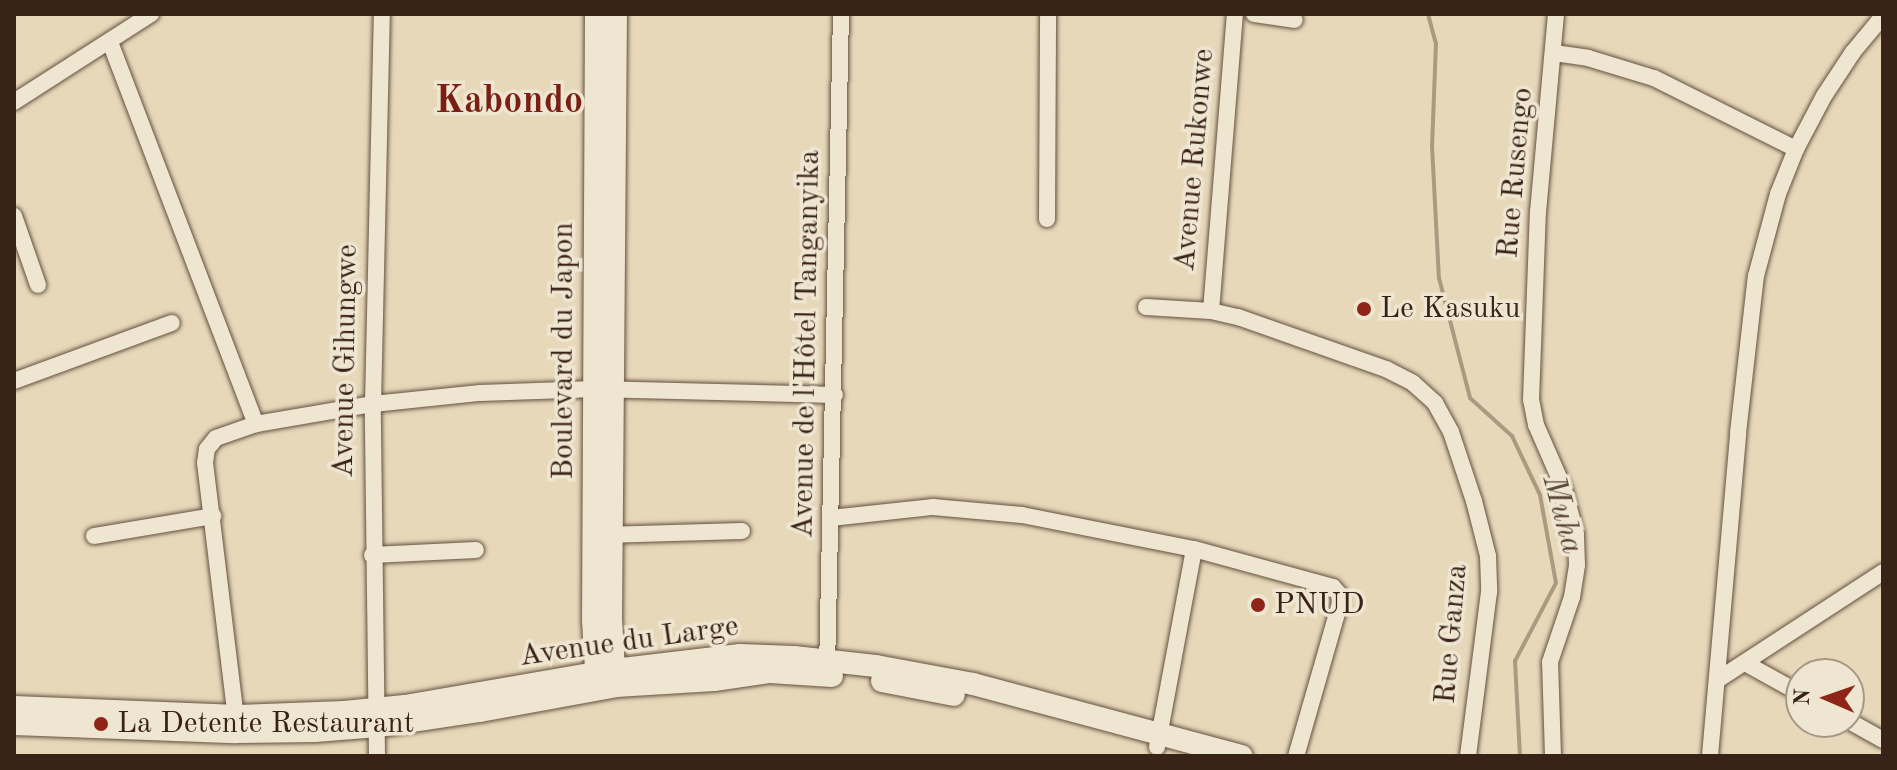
<!DOCTYPE html>
<html>
<head>
<meta charset="utf-8">
<style>
  body { margin:0 }
  #map { position:relative; width:1897px; height:770px; overflow:hidden; background:#e6d8b9; font-family:"Old Standard TT",serif }
  div>[style] { position:absolute }
  .stream>* { height:4px; margin:-2px; padding:0 2px; transform-origin:2px; border-radius:2px; background:#ab9a82 }
  .roads { filter:drop-shadow(0 0 2px #645040) drop-shadow(0 0 2px #645040) }
  .minor>* { height:16px; margin:-8px; padding:0 8px; transform-origin:8px; border-radius:8px; background:#efe6d2 }
  .secondary>* { height:22px; margin:-11px; padding:0 11px; transform-origin:11px; border-radius:11px; background:#efe6d2 }
  .dots>* { width:22px; height:22px; translate:-50% -50%; box-sizing:border-box; border:4px solid #efe6d2; border-radius:50% }
  span { translate:-50% -50%; white-space:nowrap; text-align:center; line-height:1.15; -webkit-text-stroke:7px #efe6d2; paint-order:stroke }
  .street-label { font-size:30px; color:#392217 }
  .poi-label { font-size:30px; color:#392217 }
  .left { translate:0 -50%; text-align:left }
  .water-label { font-size:32px; color:#5b4637; font-style:italic }
  .district-label { font-size:38px; color:#7a1f14; font-weight:700 }
  .frame { position:absolute; inset:0; border:16px solid #392217; pointer-events:none }
  .north { position:absolute; left:1785px; top:658px; width:80px; height:80px; box-sizing:border-box; background:#efe6d2; border:2px solid #a69887; border-radius:50%; rotate:272deg; font-size:22px; font-weight:700; line-height:32px; text-align:center; color:#392217 }
  .north::after { content:''; display:block; margin:auto; width:28px; height:36px; background:#8f2418; clip-path:polygon(50% 0,100% 100%,50% 72%,0 100%) }
</style>
</head>
<body>
<div id="map">
  <div class="stream">
    <div style="left:1428px;top:14px;width:30px;rotate:75deg"></div>
    <div style="left:1436px;top:43px;width:103px;rotate:92.2deg"></div>
    <div style="left:1432px;top:146px;width:132px;rotate:87deg"></div>
    <div style="left:1439px;top:278px;width:124px;rotate:75.5deg"></div>
    <div style="left:1470px;top:398px;width:57px;rotate:42.1deg"></div>
    <div style="left:1512px;top:436px;width:65px;rotate:64.6deg"></div>
    <div style="left:1540px;top:495px;width:89px;rotate:79.7deg"></div>
    <div style="left:1556px;top:583px;width:88px;rotate:117.7deg"></div>
    <div style="left:1515px;top:661px;width:95px;rotate:87deg"></div>
  </div>
  <div class="roads">
    <div class="minor">
      <div style="left:1254px;top:14px;width:41px;rotate:8.3deg"></div>
      <div style="left:110px;top:42px;width:409px;rotate:69.1deg"></div>
      <div style="left:1554px;top:53px;width:34px;rotate:8deg"></div>
      <div style="left:1588px;top:58px;width:69px;rotate:16.9deg"></div>
      <div style="left:1654px;top:78px;width:159px;rotate:26.6deg"></div>
      <div style="left:14px;top:102px;width:163px;rotate:-32.7deg"></div>
      <div style="left:14px;top:216px;width:73px;rotate:70.8deg"></div>
      <div style="left:1047px;top:219px;width:205px;rotate:-89.7deg"></div>
      <div style="left:1146px;top:307px;width:65px;rotate:3.5deg"></div>
      <div style="left:1211px;top:311px;width:28px;rotate:13deg"></div>
      <div style="left:1238px;top:317px;width:157px;rotate:19.4deg"></div>
      <div style="left:1386px;top:369px;width:30px;rotate:27deg"></div>
      <div style="left:1413px;top:383px;width:30px;rotate:42deg"></div>
      <div style="left:1435px;top:403px;width:33px;rotate:61deg"></div>
      <div style="left:1451px;top:432px;width:73px;rotate:71.6deg"></div>
      <div style="left:1474px;top:501px;width:57px;rotate:75.7deg"></div>
      <div style="left:1488px;top:556px;width:36px;rotate:88deg"></div>
      <div style="left:1489px;top:592px;width:165px;rotate:97.3deg"></div>
      <div style="left:1211px;top:311px;width:298px;rotate:-85.4deg"></div>
      <div style="left:14px;top:381px;width:168px;rotate:-20.2deg"></div>
      <div style="left:831px;top:518px;width:103px;rotate:-6.2deg"></div>
      <div style="left:933px;top:507px;width:89px;rotate:5.1deg"></div>
      <div style="left:1022px;top:515px;width:175px;rotate:11.2deg"></div>
      <div style="left:1194px;top:549px;width:144px;rotate:15.3deg"></div>
      <div style="left:1333px;top:587px;width:9px;rotate:49deg"></div>
      <div style="left:1339px;top:594px;width:9px;rotate:84deg"></div>
      <div style="left:1340px;top:603px;width:159px;rotate:106deg"></div>
      <div style="left:603px;top:535px;width:139px;rotate:-1.6deg"></div>
      <div style="left:94px;top:536px;width:121px;rotate:-9.5deg"></div>
      <div style="left:372px;top:555px;width:104px;rotate:-2.8deg"></div>
      <div style="left:1745px;top:663px;width:64px;rotate:29deg"></div>
      <div style="left:827px;top:670px;width:656px;rotate:-88.78deg"></div>
      <div style="left:1719px;top:679px;width:196px;rotate:-33.1deg"></div>
      <div style="left:1849px;top:721px;width:39px;rotate:29deg"></div>
      <div style="left:237px;top:727px;width:266px;rotate:-96.9deg"></div>
      <div style="left:205px;top:463px;width:14px;rotate:-82deg"></div>
      <div style="left:207px;top:449px;width:14px;rotate:-51deg"></div>
      <div style="left:216px;top:438px;width:42px;rotate:-19.3deg"></div>
      <div style="left:256px;top:424px;width:119px;rotate:-9.7deg"></div>
      <div style="left:373px;top:404px;width:108px;rotate:-5.9deg"></div>
      <div style="left:480px;top:393px;width:114px;rotate:-2deg"></div>
      <div style="left:594px;top:389px;width:241px;rotate:1.4deg"></div>
      <div style="left:1157px;top:747px;width:201px;rotate:-79.4deg"></div>
      <div style="left:377px;top:756px;width:352px;rotate:-90.7deg"></div>
      <div style="left:373px;top:404px;width:390px;rotate:-88.7deg"></div>
      <div style="left:1553px;top:756px;width:94px;rotate:-91.8deg"></div>
      <div style="left:1550px;top:662px;width:69px;rotate:-71.3deg"></div>
      <div style="left:1572px;top:597px;width:32px;rotate:-81deg"></div>
      <div style="left:1577px;top:565px;width:31px;rotate:-92deg"></div>
      <div style="left:1576px;top:534px;width:47px;rotate:-104.9deg"></div>
      <div style="left:1564px;top:489px;width:70px;rotate:-113.6deg"></div>
      <div style="left:1536px;top:425px;width:25px;rotate:-101deg"></div>
      <div style="left:1531px;top:400px;width:188px;rotate:-87.9deg"></div>
      <div style="left:1538px;top:212px;width:199px;rotate:-84.8deg"></div>
      <div style="left:1710px;top:756px;width:324px;rotate:-85deg"></div>
      <div style="left:1738px;top:433px;width:158px;rotate:-83.5deg"></div>
      <div style="left:1756px;top:276px;width:85px;rotate:-75deg"></div>
      <div style="left:1778px;top:194px;width:48px;rotate:-68.2deg"></div>
      <div style="left:1796px;top:149px;width:60px;rotate:-62.2deg"></div>
      <div style="left:1824px;top:96px;width:53px;rotate:-56.6deg"></div>
      <div style="left:1853px;top:52px;width:47px;rotate:-50.2deg"></div>
    </div>
    <div class="secondary">
      <div style="left:596px;top:14px;width:606px;rotate:90.28deg"></div>
      <div style="left:593px;top:620px;width:65px;rotate:86.5deg"></div>
      <div style="left:882px;top:681px;width:73px;rotate:11deg"></div>
      <div style="left:615px;top:685px;width:66px;rotate:-93.5deg"></div>
      <div style="left:611px;top:619px;width:605px;rotate:-89.53deg"></div>
      <div style="left:14px;top:707px;width:224px;rotate:2.3deg"></div>
      <div style="left:238px;top:716px;width:106px;rotate:-2.2deg"></div>
      <div style="left:344px;top:712px;width:61px;rotate:-5.6deg"></div>
      <div style="left:405px;top:706px;width:212px;rotate:-9.8deg"></div>
      <div style="left:614px;top:670px;width:127px;rotate:-6.8deg"></div>
      <div style="left:740px;top:655px;width:54px;rotate:2.1deg"></div>
      <div style="left:794px;top:657px;width:82px;rotate:6.3deg"></div>
      <div style="left:876px;top:666px;width:99px;rotate:10.5deg"></div>
      <div style="left:973px;top:684px;width:278px;rotate:15deg"></div>
      <div style="left:14px;top:724px;width:222px;rotate:2.1deg"></div>
      <div style="left:236px;top:732px;width:79px;rotate:-0.7deg"></div>
      <div style="left:315px;top:731px;width:63px;rotate:-4.5deg"></div>
      <div style="left:378px;top:726px;width:103px;rotate:-8.4deg"></div>
      <div style="left:480px;top:711px;width:138px;rotate:-10.4deg"></div>
      <div style="left:616px;top:686px;width:98px;rotate:-3.5deg"></div>
      <div style="left:714px;top:680px;width:57px;rotate:-8.1deg"></div>
      <div style="left:770px;top:672px;width:62px;rotate:3.7deg"></div>
    </div>
  </div>
  <div class="dots">
    <div style="left:1364px;top:309px;background:#8f2418"></div>
    <div style="left:1258px;top:605px;background:#8f2418"></div>
    <div style="left:101px;top:724px;background:#8f2418"></div>
  </div>
  <div class="street-label">
    <span style="left:1195px;top:160px;rotate:-85deg">Avenue Rukonwe</span>
    <span style="left:1516px;top:173px;rotate:-85deg">Rue Rusengo</span>
    <span style="left:807px;top:344px;rotate:-89deg">Avenue de l'Hôtel Tanganyika</span>
    <span style="left:564px;top:351px;rotate:-90deg">Boulevard du Japon</span>
    <span style="left:346px;top:361px;rotate:-89deg">Avenue Gihungwe</span>
    <span style="left:1452px;top:634px;rotate:-85deg">Rue Ganza</span>
    <span style="left:629px;top:642px;rotate:-8deg">Avenue du Large</span>
  </div>
  <div class="poi-label">
    <span class="left" style="left:1380px;top:309px">Le Kasuku</span>
    <span class="left" style="left:1274px;top:605px">PNUD</span>
    <span class="left" style="left:117px;top:724px">La Detente Restaurant</span>
  </div>
  <div class="water-label">
    <span style="left:1561px;top:515px;rotate:75deg">Muha</span>
  </div>
  <div class="district-label">
    <span style="left:509px;top:103px">Kabondo</span>
  </div>
  <div class="frame"></div>
  <div class="north">N</div>
</div>
</body>
</html>
